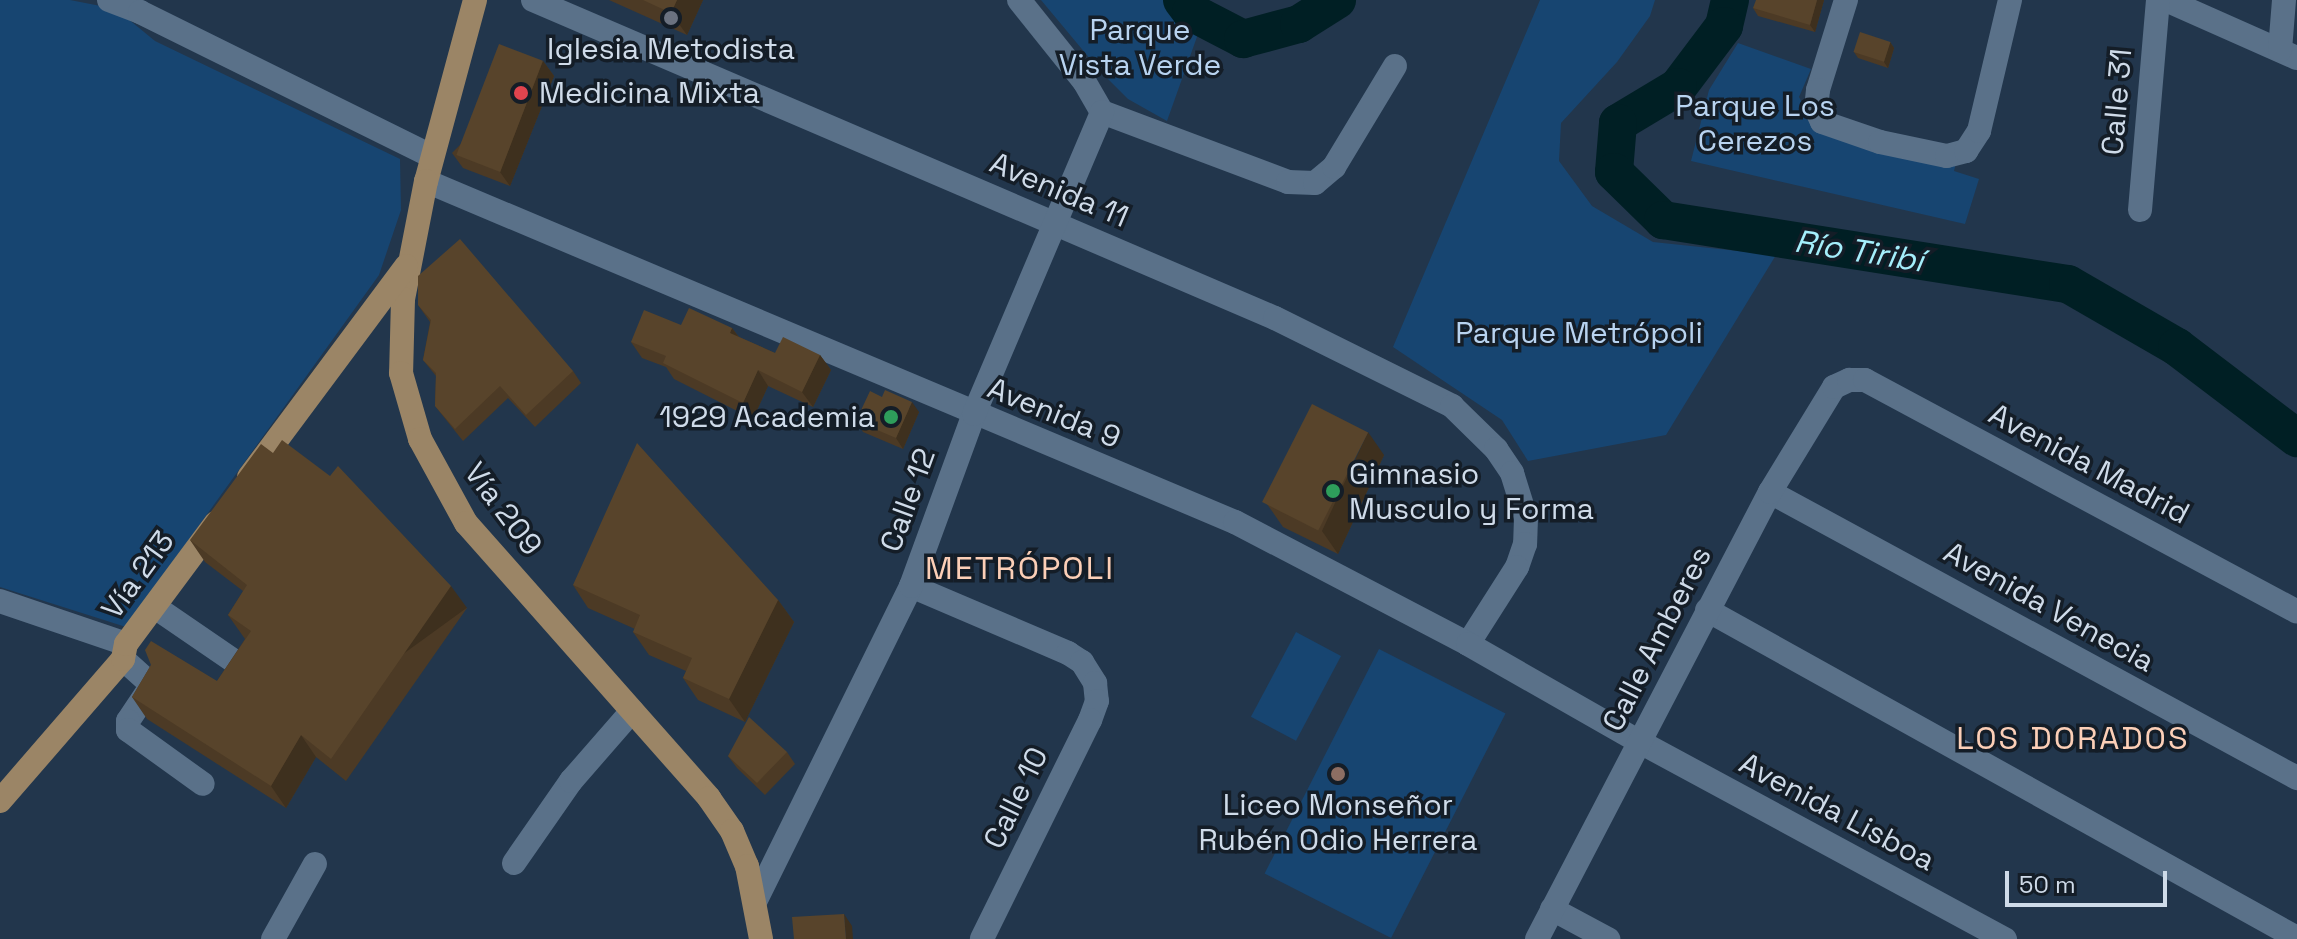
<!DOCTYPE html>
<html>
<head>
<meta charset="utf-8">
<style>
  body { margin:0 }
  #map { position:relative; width:2297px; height:939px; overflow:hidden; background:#22364c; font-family:"Space Grotesk",sans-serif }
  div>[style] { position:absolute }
  .green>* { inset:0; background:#174571; transform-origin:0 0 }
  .river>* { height:38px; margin:-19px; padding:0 19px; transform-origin:19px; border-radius:19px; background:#001f24 }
  .minor>* { height:24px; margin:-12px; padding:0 12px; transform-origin:12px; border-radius:12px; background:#5a7189 }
  .major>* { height:24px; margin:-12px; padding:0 12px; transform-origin:12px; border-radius:12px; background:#9b8566 }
  .wall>* { inset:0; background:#4c3a25 }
  .shaded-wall>* { inset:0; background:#3e301e; transform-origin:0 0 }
  .building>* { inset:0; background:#58442b; transform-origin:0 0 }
  .dots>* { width:22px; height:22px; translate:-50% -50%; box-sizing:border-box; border:4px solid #141d27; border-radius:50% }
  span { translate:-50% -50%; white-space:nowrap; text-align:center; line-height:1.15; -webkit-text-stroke:7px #141d27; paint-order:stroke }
  .park-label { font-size:30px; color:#b8d3f0 }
  .poi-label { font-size:30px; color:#cfdbe9 }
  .left { translate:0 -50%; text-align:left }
  .right { translate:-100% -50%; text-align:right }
  .street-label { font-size:30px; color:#cfdbe9 }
  .water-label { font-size:32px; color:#a4eefb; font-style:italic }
  .neighbourhood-label { font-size:32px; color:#fccfb7; letter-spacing:2px }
  .scale { position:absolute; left:2005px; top:871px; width:162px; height:36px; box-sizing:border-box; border:4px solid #cfdbe9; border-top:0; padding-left:10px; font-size:24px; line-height:28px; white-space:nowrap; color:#cfdbe9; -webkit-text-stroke:6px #141d27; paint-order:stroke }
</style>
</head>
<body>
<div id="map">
  <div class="green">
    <div style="clip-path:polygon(0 0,70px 0,116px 9px,155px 41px,400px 159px,401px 210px,379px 275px,126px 627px,0 587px)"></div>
    <div style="clip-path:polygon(1041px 0,1164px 0,1183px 27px,1198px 34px,1167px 121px,1128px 99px,1101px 72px)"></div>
    <div style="clip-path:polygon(1540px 0,1655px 0,1650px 16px,1617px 62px,1561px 123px,1559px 161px,1592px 206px,1653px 242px,1776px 255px,1666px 435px,1528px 461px,1502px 420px,1393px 347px)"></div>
    <div style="clip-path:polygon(1738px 43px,1811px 69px,1799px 97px,1810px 118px,1956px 163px,1954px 171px,1979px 179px,1965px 224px,1691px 161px,1709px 90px)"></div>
    <div style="left:1296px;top:632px;width:51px;height:96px;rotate:28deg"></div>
    <div style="left:1379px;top:649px;width:142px;height:252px;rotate:27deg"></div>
  </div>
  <div class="river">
    <div style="left:1182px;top:0;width:15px;rotate:53deg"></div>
    <div style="left:1191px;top:12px;width:59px;rotate:27.4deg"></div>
    <div style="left:1243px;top:39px;width:58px;rotate:-15deg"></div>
    <div style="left:1299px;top:24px;width:45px;rotate:-32.3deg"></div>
    <div style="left:1730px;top:0;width:27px;rotate:103deg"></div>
    <div style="left:1724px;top:26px;width:76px;rotate:127deg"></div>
    <div style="left:1678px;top:87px;width:70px;rotate:149deg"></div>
    <div style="left:1618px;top:123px;width:49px;rotate:94.7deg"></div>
    <div style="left:1614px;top:172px;width:69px;rotate:44.4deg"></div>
    <div style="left:1663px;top:220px;width:410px;rotate:9deg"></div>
    <div style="left:2068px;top:284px;width:126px;rotate:30deg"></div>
    <div style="left:2177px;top:347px;width:151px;rotate:37.2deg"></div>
  </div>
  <div class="minor">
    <div style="left:109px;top:0;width:33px;rotate:21deg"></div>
    <div style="left:140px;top:12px;width:326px;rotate:26.3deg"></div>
    <div style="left:533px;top:0;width:807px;rotate:23.2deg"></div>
    <div style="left:1275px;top:318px;width:198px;rotate:26.4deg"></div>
    <div style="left:1452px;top:406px;width:62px;rotate:44.3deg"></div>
    <div style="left:1496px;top:449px;width:29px;rotate:56deg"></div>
    <div style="left:1512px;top:473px;width:47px;rotate:72.7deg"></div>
    <div style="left:1526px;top:518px;width:26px;rotate:92deg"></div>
    <div style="left:1525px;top:544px;width:24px;rotate:109deg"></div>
    <div style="left:1517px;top:567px;width:91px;rotate:122.5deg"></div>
    <div style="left:1019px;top:0;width:104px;rotate:51.3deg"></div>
    <div style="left:1084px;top:81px;width:36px;rotate:60deg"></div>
    <div style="left:1102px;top:112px;width:199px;rotate:20.6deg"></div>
    <div style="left:1288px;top:182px;width:27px;rotate:2deg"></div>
    <div style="left:1315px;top:183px;width:25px;rotate:-40deg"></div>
    <div style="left:1334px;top:167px;width:118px;rotate:-58.9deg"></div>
    <div style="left:1846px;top:0;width:94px;rotate:107.3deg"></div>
    <div style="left:1818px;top:90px;width:19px;rotate:96deg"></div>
    <div style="left:1816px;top:109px;width:14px;rotate:65deg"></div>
    <div style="left:1822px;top:122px;width:61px;rotate:19deg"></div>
    <div style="left:1880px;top:142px;width:68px;rotate:11.8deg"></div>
    <div style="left:1947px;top:156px;width:20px;rotate:-15deg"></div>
    <div style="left:1966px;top:151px;width:24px;rotate:-57deg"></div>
    <div style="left:1979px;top:131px;width:135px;rotate:-76.7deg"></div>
    <div style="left:2166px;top:0;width:143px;rotate:23.9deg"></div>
    <div style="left:2280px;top:50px;width:50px;rotate:-85.4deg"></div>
    <div style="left:426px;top:181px;width:878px;rotate:22.86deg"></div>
    <div style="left:1235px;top:522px;width:263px;rotate:27.6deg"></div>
    <div style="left:1468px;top:644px;width:198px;rotate:29.7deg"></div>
    <div style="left:1640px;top:742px;width:415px;rotate:28.4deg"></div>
    <div style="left:2140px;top:210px;width:211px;rotate:-85.1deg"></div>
    <div style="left:1770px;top:492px;width:600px;rotate:28.49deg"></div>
    <div style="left:911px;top:586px;width:171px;rotate:23.1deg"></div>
    <div style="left:1068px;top:653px;width:17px;rotate:33deg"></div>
    <div style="left:1082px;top:662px;width:25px;rotate:58deg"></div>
    <div style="left:1095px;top:683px;width:18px;rotate:84deg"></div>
    <div style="left:1097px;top:701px;width:20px;rotate:110deg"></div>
    <div style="left:1090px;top:720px;width:244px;rotate:116.3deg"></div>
    <div style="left:0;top:601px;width:133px;rotate:18.8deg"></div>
    <div style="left:155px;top:607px;width:96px;rotate:34.4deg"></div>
    <div style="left:1707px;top:610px;width:675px;rotate:29.07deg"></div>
    <div style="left:123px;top:659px;width:39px;rotate:42deg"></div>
    <div style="left:152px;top:685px;width:43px;rotate:123.7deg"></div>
    <div style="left:128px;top:721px;width:9px;rotate:90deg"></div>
    <div style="left:128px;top:730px;width:92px;rotate:35.8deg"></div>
    <div style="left:514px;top:863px;width:100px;rotate:-55.2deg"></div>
    <div style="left:571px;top:781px;width:93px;rotate:-48.9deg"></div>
    <div style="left:755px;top:902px;width:352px;rotate:-63.7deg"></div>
    <div style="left:911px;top:586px;width:183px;rotate:-69.9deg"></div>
    <div style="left:974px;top:414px;width:328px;rotate:-67deg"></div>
    <div style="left:1552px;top:909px;width:64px;rotate:28.2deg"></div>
    <div style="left:273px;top:939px;width:86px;rotate:-60.8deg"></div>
    <div style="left:1537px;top:939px;width:504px;rotate:-62.47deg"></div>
    <div style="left:1770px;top:492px;width:123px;rotate:-58.6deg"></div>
    <div style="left:1834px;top:387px;width:17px;rotate:-25deg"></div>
    <div style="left:1849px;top:380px;width:16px"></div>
    <div style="left:1865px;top:380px;width:490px;rotate:28.2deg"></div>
  </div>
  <div class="major">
    <div style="left:475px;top:0;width:188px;rotate:105.1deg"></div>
    <div style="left:426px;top:181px;width:120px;rotate:101deg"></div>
    <div style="left:403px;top:299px;width:74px;rotate:91.5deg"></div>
    <div style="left:401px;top:373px;width:69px;rotate:73.9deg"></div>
    <div style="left:420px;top:439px;width:96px;rotate:61.3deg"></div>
    <div style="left:466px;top:523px;width:367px;rotate:48.5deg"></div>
    <div style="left:709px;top:798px;width:40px;rotate:55.1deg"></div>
    <div style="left:732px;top:831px;width:38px;rotate:67deg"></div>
    <div style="left:747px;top:866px;width:74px;rotate:79.1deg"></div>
    <div style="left:249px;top:477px;width:263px;rotate:-53.3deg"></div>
    <div style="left:0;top:801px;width:188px;rotate:-49.1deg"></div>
    <div style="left:123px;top:659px;width:15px;rotate:-79deg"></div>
    <div style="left:126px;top:644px;width:151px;rotate:-53.4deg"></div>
  </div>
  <div class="wall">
    <div style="clip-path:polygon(609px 0,703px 0,687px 35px)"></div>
    <div style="clip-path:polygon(1824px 0,1815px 32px,1758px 16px,1753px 8px)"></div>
    <div style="clip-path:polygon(1890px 42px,1894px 48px,1888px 68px,1858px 58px,1854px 52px)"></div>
    <div style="clip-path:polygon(543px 61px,554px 76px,510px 186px,463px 168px,452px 153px)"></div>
    <div style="clip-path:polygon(418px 305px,573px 371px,581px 383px,535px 427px,508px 398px,463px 441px,435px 406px,436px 376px,423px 360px,430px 322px)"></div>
    <div style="clip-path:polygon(732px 328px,739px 337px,775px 353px,820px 355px,831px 370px,813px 407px,768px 386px,753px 419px,674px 379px,666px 367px,642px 358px,631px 342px)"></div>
    <div style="clip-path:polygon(882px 397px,919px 412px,903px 449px,863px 432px,856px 421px)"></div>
    <div style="clip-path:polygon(1384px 455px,1338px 554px,1283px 527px,1267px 504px)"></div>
    <div style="clip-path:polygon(190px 540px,467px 608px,346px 781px,316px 757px,286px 808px,147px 719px,132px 697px,151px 665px,217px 681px,245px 639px,228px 615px,243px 591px,205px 562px)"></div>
    <div style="clip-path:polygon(573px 585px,778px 600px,794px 622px,745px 722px,698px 700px,683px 678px,686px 671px,649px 655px,633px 632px,635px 629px,588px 608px)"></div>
    <div style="clip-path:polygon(787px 752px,795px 764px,765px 795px,737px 768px,728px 756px)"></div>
  </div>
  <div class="shaded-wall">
    <div style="clip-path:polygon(677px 0,703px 0,687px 35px,671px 13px)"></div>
    <div style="clip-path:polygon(1817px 0,1824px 0,1815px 32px,1810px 25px)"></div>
    <div style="clip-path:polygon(1890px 42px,1894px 48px,1888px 68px,1884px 62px)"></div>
    <div style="clip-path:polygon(543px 61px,554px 76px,510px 186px,500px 172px)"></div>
    <div style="clip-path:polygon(732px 328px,743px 343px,730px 333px)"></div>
    <div style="clip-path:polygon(820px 355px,831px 370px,813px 407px,802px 392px)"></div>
    <div style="clip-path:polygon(758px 370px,768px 386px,753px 419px,743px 403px)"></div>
    <div style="clip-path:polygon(912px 402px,919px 412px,903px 449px,896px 438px)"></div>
    <div style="clip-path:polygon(1368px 432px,1384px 455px,1338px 554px,1322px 531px)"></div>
    <div style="left:451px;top:586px;width:27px;height:211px;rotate:54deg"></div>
    <div style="clip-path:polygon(778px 600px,794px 622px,745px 722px,729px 699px)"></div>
    <div style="clip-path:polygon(301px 735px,316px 757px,286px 808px,271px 786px)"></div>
    <div style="clip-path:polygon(844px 914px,852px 926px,853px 939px,846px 939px)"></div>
  </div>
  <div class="building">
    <div style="clip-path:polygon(643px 0,677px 0,671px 13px)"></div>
    <div style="clip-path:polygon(1756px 0,1817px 0,1810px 25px,1753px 8px)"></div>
    <div style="left:1860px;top:32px;width:32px;height:21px;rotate:18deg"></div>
    <div style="left:499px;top:44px;width:47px;height:119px;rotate:21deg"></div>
    <div style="clip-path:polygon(460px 239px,573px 371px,526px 415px,500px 386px,455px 429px,435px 406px,436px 373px,423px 360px,431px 320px,418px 305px,418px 276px)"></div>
    <div style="clip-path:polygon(689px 308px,732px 328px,730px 333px,775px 353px,783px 337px,820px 355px,802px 392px,758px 370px,743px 403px,663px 363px,666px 356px,631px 342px,644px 310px,681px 325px)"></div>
    <div style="clip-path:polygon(885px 390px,912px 402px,896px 438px,856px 421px,870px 391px,882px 397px)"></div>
    <div style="left:1312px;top:404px;width:63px;height:110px;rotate:27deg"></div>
    <div style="clip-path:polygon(282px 440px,330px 476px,338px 466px,451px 586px,331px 759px,301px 735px,271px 786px,132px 697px,151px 665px,145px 650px,151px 641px,217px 681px,251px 631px,228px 615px,247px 585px,190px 540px,261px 444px,273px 453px)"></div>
    <div style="clip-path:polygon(637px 443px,778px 600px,729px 699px,683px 678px,692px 658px,633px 632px,640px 615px,573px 585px)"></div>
    <div style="clip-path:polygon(749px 717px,787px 752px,757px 783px,728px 756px)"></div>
    <div style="clip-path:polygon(844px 914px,846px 939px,794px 939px,792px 917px)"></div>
  </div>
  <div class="dots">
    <div style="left:671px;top:18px;background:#6b7280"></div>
    <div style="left:521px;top:93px;background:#e0444e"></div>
    <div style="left:891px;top:417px;background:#2e9e5b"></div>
    <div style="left:1333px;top:491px;background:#2e9e5b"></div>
    <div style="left:1338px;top:774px;background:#8d6e63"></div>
  </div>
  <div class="park-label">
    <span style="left:1140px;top:47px">Parque<br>Vista Verde</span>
    <span style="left:1755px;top:123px">Parque Los<br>Cerezos</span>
    <span style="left:1579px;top:333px">Parque Metrópoli</span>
  </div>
  <div class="poi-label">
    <span style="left:671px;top:49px">Iglesia Metodista</span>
    <span class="left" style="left:539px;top:93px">Medicina Mixta</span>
    <span class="right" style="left:875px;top:417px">1929 Academia</span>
    <span class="left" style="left:1349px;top:491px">Gimnasio<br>Musculo y Forma</span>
    <span style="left:1338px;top:822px">Liceo Monseñor<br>Rubén Odio Herrera</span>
  </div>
  <div class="street-label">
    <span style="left:2117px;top:102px;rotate:-85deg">Calle 31</span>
    <span style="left:1059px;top:190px;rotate:23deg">Avenida 11</span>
    <span style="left:1054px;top:413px;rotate:22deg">Avenida 9</span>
    <span style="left:2089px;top:464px;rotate:28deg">Avenida Madrid</span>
    <span style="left:908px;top:500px;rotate:-70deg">Calle 12</span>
    <span style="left:503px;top:509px;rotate:53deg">Vía 209</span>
    <span style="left:138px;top:575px;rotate:-54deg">Vía 213</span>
    <span style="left:2049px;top:607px;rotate:29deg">Avenida Venecia</span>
    <span style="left:1657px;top:639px;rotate:-63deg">Calle Amberes</span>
    <span style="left:1016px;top:798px;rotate:-64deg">Calle 10</span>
    <span style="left:1837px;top:812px;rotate:28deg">Avenida Lisboa</span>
  </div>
  <div class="water-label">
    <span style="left:1859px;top:251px;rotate:9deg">Río Tiribí</span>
  </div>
  <div class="neighbourhood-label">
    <span style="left:1020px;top:568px">METRÓPOLI</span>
    <span style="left:2073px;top:738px">LOS DORADOS</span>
  </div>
  <div class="scale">50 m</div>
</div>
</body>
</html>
